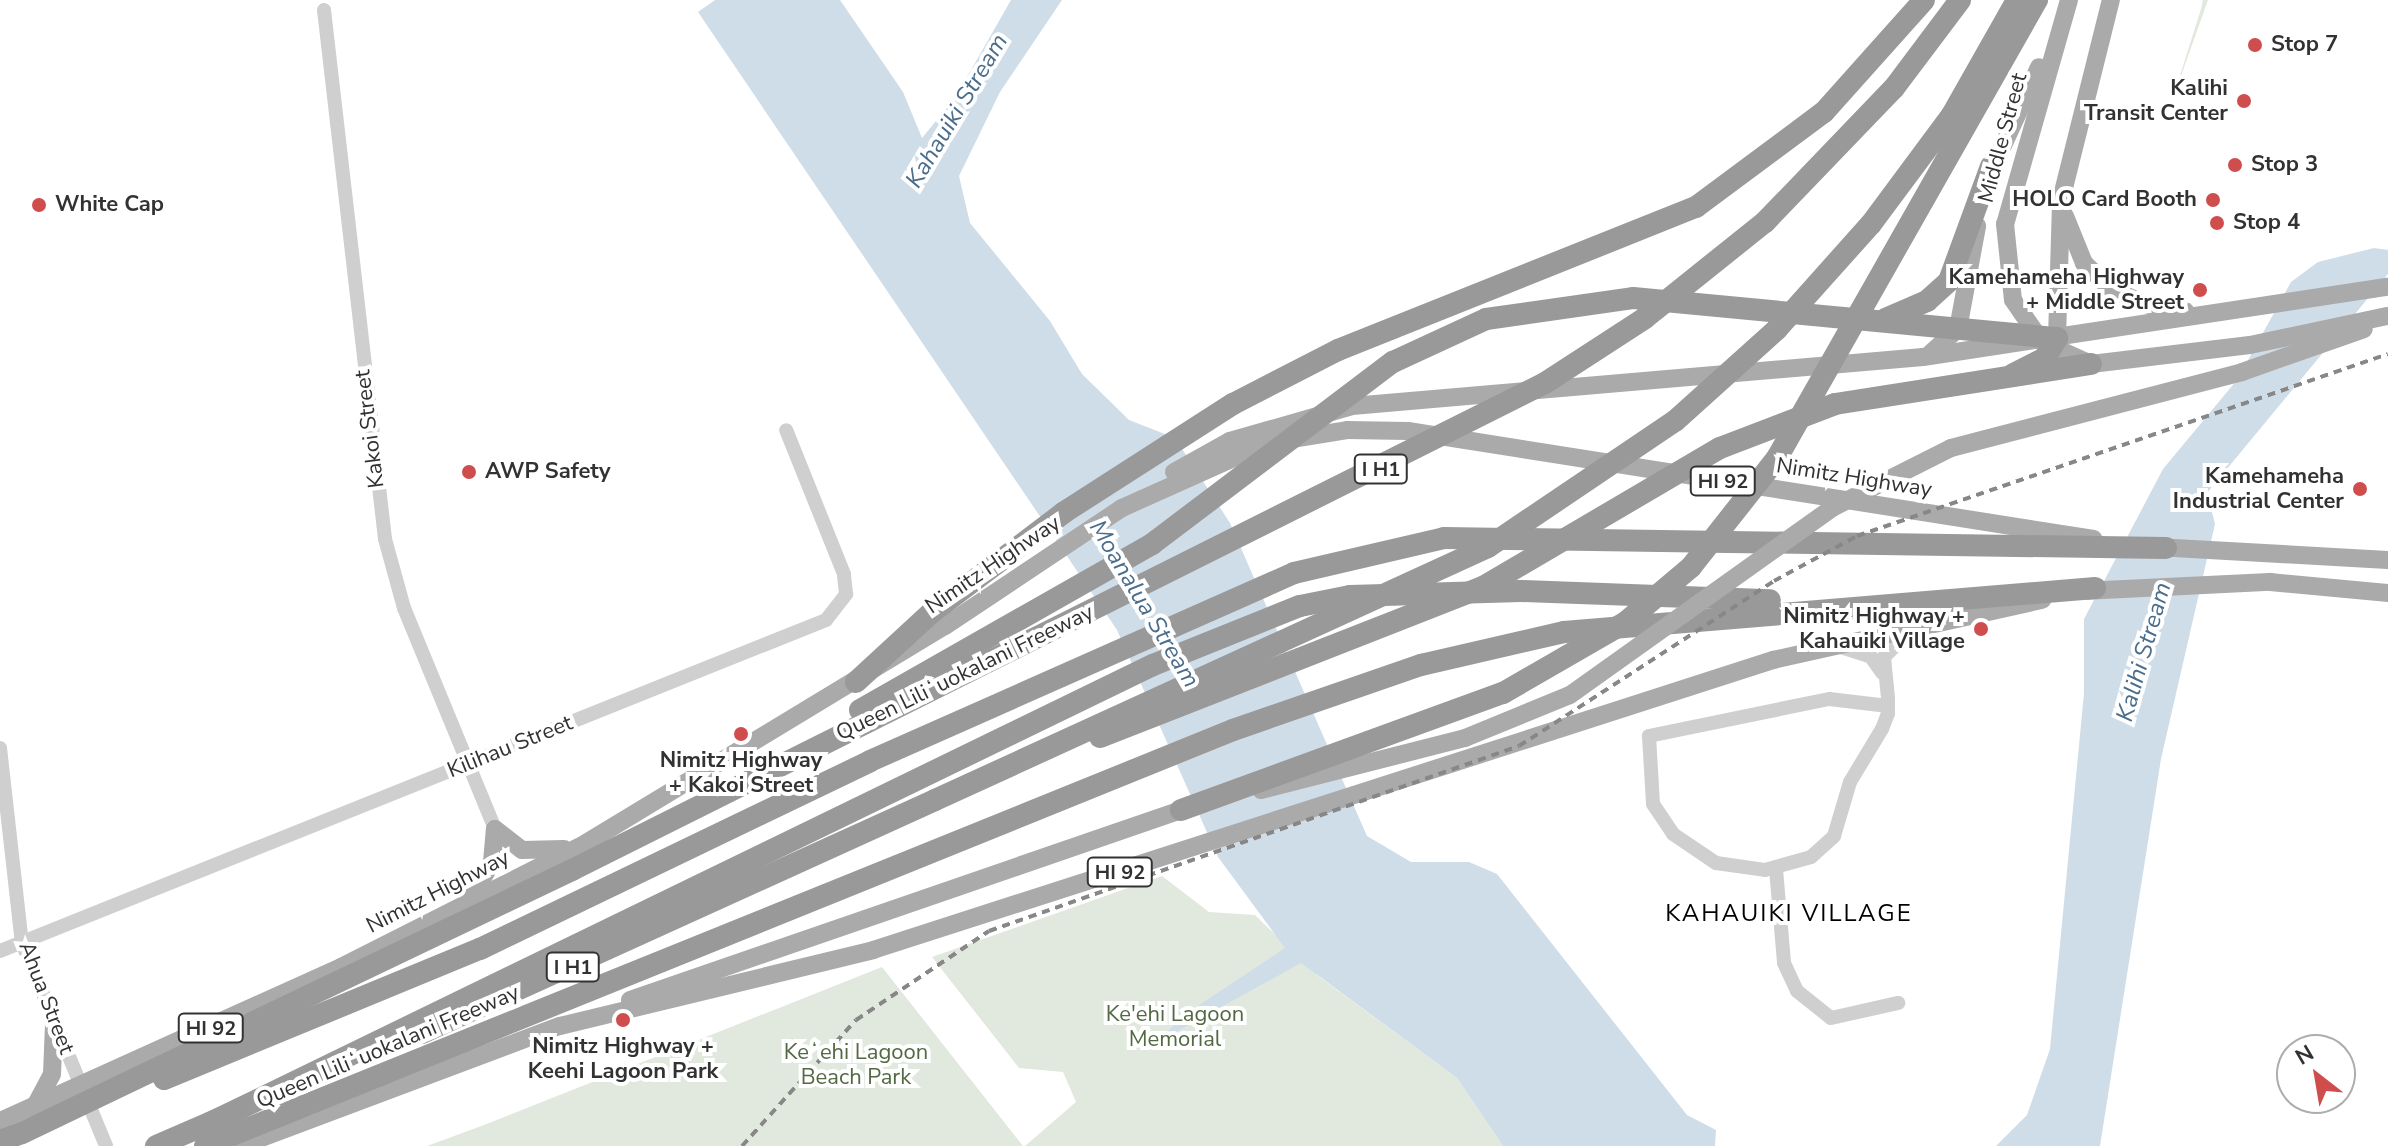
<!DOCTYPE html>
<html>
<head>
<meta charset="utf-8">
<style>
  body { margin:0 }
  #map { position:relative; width:2388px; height:1146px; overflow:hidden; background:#fff; font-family:"Nunito Sans",sans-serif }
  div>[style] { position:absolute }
  .green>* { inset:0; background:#e1e8dd }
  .water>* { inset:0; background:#cfdde8 }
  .minor>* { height:14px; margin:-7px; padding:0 7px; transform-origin:7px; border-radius:7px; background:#cfcfcf }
  .major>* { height:18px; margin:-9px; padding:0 9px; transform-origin:9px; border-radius:9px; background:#aaa }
  .highway>* { height:22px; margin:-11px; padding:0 11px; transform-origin:11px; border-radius:11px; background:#999 }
  .rail>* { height:4px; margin-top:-2px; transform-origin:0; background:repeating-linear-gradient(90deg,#878787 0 8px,transparent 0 14px) }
  .major-bridge>* { height:18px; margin:-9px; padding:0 9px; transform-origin:9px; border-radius:9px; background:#aaa }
  .highway-bridge>* { height:22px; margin:-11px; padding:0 11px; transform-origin:11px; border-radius:11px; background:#999 }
  .dots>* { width:22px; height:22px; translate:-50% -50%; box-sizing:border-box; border:4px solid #fff; border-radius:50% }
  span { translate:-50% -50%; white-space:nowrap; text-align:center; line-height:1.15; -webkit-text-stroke:8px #fff; paint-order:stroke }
  .shield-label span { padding:2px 6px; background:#fff; border:2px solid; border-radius:6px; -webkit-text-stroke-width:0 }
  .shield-label { font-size:20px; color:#323232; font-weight:700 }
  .poi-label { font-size:22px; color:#323232; font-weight:700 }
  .left { translate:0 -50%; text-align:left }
  .right { translate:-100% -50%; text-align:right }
  .street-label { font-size:22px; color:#323232 }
  .park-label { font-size:22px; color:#536944 }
  .water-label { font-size:24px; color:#496d8b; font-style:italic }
  .neighbourhood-label { font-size:24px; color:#000; letter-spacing:2px }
  .north { position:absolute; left:2276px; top:1034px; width:80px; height:80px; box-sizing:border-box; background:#fff; border:2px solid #adadad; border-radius:50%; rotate:329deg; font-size:22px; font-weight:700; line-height:32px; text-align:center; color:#323232 }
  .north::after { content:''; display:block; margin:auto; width:28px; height:36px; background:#d04d4e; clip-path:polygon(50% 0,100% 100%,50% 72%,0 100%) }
</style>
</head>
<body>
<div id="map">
  <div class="green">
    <div style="clip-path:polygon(2203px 0,2208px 0,2171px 104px,2201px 9px)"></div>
    <div style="clip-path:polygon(1162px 876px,1209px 912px,1255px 915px,1318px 976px,1457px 1078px,1503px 1146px,1025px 1146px,1076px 1102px,1063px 1072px,1019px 1068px,932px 957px)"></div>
    <div style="clip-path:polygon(882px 967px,1023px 1146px,427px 1146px,484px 1125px)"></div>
  </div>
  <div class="water">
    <div style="clip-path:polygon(715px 0,840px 0,903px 92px,922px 138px,955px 98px,1011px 0,1062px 0,1000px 92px,959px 176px,970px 223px,1050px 321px,1082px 374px,1129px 420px,1175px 438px,1230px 523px,1367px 836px,1411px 862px,1469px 862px,1497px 874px,1687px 1115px,1716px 1130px,1715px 1146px,1503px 1146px,1457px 1078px,1301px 963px,1158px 1042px,1181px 1017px,1285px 948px,1218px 857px,1117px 630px,698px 12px)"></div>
    <div style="clip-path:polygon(2374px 248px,2388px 250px,2388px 274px,2207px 493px,2215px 524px,2161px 759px,2100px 1146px,1996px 1146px,2027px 1115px,2050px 1049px,2084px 693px,2084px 619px,2163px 469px,2237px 380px,2291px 282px,2318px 262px)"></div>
  </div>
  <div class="minor">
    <div style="left:324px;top:10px;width:533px;rotate:83.42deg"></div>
    <div style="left:385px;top:539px;width:72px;rotate:74.6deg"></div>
    <div style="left:404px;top:608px;width:239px;rotate:67.6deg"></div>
    <div style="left:1841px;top:647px;width:32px;rotate:18deg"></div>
    <div style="left:1871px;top:657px;width:19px;rotate:55deg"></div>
    <div style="left:1888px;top:706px;width:59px;rotate:-173.2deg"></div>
    <div style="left:1829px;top:699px;width:184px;rotate:168.4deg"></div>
    <div style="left:1649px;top:736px;width:68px;rotate:86.6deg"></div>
    <div style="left:1653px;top:804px;width:36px;rotate:56deg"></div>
    <div style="left:1673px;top:834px;width:52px;rotate:34deg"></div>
    <div style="left:1716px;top:863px;width:49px;rotate:8.1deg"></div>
    <div style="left:1765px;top:870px;width:48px;rotate:-15.8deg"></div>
    <div style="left:1811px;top:857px;width:31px;rotate:-42deg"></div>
    <div style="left:1834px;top:836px;width:56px;rotate:-73.5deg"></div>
    <div style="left:1850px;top:782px;width:62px;rotate:-58.9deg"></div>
    <div style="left:1882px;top:729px;width:17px;rotate:-69deg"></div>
    <div style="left:1888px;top:713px;width:15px;rotate:-90deg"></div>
    <div style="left:1888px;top:698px;width:41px;rotate:-95.6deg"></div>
    <div style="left:1884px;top:657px;width:35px;rotate:-45deg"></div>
    <div style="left:0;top:748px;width:196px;rotate:83.6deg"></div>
    <div style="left:22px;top:943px;width:220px;rotate:67.5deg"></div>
    <div style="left:1776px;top:869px;width:94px;rotate:85.1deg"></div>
    <div style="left:1784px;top:963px;width:31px;rotate:65deg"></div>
    <div style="left:1797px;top:991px;width:43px;rotate:38.5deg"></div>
    <div style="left:1831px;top:1018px;width:69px;rotate:-12.6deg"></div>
    <div style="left:0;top:951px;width:890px;rotate:-21.84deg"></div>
    <div style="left:826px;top:620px;width:33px;rotate:-52deg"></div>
    <div style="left:846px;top:594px;width:20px;rotate:-96deg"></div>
    <div style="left:844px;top:574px;width:155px;rotate:-111.9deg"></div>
  </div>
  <div class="major">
    <div style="left:2069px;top:0;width:233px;rotate:105.9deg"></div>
    <div style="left:2005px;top:224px;width:76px;rotate:84deg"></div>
    <div style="left:2013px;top:300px;width:51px;rotate:55.4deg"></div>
    <div style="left:2042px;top:342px;width:54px;rotate:24.2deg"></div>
    <div style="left:2091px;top:364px;width:160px;rotate:-6.8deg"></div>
    <div style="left:2250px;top:345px;width:141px;rotate:-11.9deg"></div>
    <div style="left:1988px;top:178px;width:122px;rotate:-65.3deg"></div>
    <div style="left:2065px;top:216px;width:51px;rotate:68deg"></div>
    <div style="left:2084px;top:263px;width:36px;rotate:44deg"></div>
    <div style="left:2110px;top:288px;width:38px;rotate:25deg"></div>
    <div style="left:2144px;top:304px;width:42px;rotate:9.7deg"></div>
    <div style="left:2057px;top:338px;width:138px;rotate:-88.3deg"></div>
    <div style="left:2061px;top:200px;width:206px;rotate:-76deg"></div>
    <div style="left:1931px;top:353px;width:36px;rotate:-42deg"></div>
    <div style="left:1958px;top:329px;width:105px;rotate:-79.5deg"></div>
    <div style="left:1174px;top:472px;width:64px;rotate:-29deg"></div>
    <div style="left:1230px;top:441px;width:127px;rotate:-16deg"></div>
    <div style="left:1352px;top:406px;width:573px;rotate:-4.9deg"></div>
    <div style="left:1923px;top:357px;width:470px;rotate:-8.6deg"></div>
    <div style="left:2156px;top:547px;width:232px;rotate:3.2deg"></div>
    <div style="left:2083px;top:591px;width:187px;rotate:-2.8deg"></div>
    <div style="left:2270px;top:582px;width:119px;rotate:5.3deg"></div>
    <div style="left:495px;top:829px;width:34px;rotate:38deg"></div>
    <div style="left:522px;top:850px;width:42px;rotate:-1.4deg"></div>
    <div style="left:468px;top:904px;width:48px;rotate:-60.3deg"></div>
    <div style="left:492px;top:862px;width:33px;rotate:-85deg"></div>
    <div style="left:630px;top:1000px;width:583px;rotate:-19.03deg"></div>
    <div style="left:34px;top:1108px;width:38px;rotate:-62deg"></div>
    <div style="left:52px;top:1074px;width:49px;rotate:-87.7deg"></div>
    <div style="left:0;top:1121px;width:374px;rotate:-24.3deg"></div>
    <div style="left:341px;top:967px;width:275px;rotate:-26.8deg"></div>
    <div style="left:586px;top:843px;width:419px;rotate:-31.2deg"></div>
    <div style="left:945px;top:626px;width:213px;rotate:-33.7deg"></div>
    <div style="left:1122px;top:508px;width:159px;rotate:-24.1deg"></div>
    <div style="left:1267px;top:443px;width:81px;rotate:-9.2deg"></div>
    <div style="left:1347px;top:430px;width:61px;rotate:0.9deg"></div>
    <div style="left:1408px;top:431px;width:694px;rotate:8.95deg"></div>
    <div style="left:240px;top:1146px;width:342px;rotate:-20.6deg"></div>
    <div style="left:560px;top:1026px;width:322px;rotate:-13.6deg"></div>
    <div style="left:873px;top:950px;width:946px;rotate:-17.86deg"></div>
    <div style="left:1773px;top:660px;width:276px;rotate:-12.6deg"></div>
  </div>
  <div class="highway">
    <div style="left:1885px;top:319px;width:46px;rotate:-23.2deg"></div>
    <div style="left:1927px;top:301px;width:30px;rotate:-42deg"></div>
    <div style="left:1949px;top:281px;width:122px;rotate:-69.9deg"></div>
    <div style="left:1393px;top:362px;width:102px;rotate:-24.8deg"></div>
    <div style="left:1486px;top:319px;width:148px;rotate:-8.1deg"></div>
    <div style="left:1633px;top:298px;width:426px;rotate:5.4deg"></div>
    <div style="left:2057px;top:338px;width:23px;rotate:121deg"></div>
    <div style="left:2045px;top:358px;width:36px;rotate:153deg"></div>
    <div style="left:1720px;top:448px;width:123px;rotate:-20.9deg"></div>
    <div style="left:1835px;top:404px;width:259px;rotate:-8.9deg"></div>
    <div style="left:856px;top:682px;width:102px;rotate:-42.6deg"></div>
    <div style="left:931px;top:613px;width:166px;rotate:-37.1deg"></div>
    <div style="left:1063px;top:513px;width:202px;rotate:-32.7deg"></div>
    <div style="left:1233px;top:404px;width:118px;rotate:-27.2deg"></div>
    <div style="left:1338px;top:350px;width:386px;rotate:-21.8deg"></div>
    <div style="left:1696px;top:207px;width:159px;rotate:-36.6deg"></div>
    <div style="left:1824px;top:112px;width:150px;rotate:-48.2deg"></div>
    <div style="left:870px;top:761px;width:464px;rotate:-23.9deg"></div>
    <div style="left:1294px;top:573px;width:154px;rotate:-13.1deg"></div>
    <div style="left:1444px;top:538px;width:722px;rotate:0.79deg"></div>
    <div style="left:422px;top:1033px;width:563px;rotate:-24.43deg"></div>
    <div style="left:208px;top:1124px;width:1051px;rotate:-25.91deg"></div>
    <div style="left:1153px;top:665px;width:158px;rotate:-21.9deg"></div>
    <div style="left:1300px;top:606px;width:51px;rotate:-11.3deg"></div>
    <div style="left:1350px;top:596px;width:171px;rotate:-1.7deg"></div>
    <div style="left:1521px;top:591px;width:249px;rotate:2.1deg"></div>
    <div style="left:0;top:1141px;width:23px;rotate:-20deg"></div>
    <div style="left:156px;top:1146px;width:71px;rotate:-23.3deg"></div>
    <div style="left:205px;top:1146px;width:1109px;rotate:-22.03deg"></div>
    <div style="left:1233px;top:730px;width:199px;rotate:-19.1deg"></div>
    <div style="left:1421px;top:665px;width:147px;rotate:-13deg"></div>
    <div style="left:1564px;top:632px;width:533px;rotate:-4.74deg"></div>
  </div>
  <div class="rail">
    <div style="left:742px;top:1146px;width:170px;rotate:-47.9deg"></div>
    <div style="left:856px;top:1020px;width:160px;rotate:-33.8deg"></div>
    <div style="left:989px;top:931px;width:561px;rotate:-19.24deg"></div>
    <div style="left:1519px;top:746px;width:304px;rotate:-32.9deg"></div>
    <div style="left:1774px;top:581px;width:94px;rotate:-28.5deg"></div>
    <div style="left:1857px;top:536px;width:561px;rotate:-18.92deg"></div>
  </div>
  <div class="major-bridge">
    <div style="left:1261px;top:790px;width:211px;rotate:-14.3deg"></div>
    <div style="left:1465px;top:738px;width:113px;rotate:-22.3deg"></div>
    <div style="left:1570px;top:695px;width:324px;rotate:-35.5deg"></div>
    <div style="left:1834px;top:507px;width:131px;rotate:-26.8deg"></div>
    <div style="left:1951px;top:448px;width:301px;rotate:-14.6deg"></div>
    <div style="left:2242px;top:372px;width:129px;rotate:-19.4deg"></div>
  </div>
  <div class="highway-bridge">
    <div style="left:860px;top:710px;width:336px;rotate:-29.6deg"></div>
    <div style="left:1152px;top:544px;width:302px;rotate:-37.1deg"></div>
    <div style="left:1100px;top:737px;width:411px;rotate:-21.4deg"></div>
    <div style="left:1483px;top:587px;width:275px;rotate:-30.4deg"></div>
    <div style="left:935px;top:800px;width:608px;rotate:-24.58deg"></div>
    <div style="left:1488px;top:547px;width:225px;rotate:-34deg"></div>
    <div style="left:1675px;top:421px;width:137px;rotate:-42deg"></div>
    <div style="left:1777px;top:329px;width:141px;rotate:-48.2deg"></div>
    <div style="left:1871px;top:224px;width:136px;rotate:-53.4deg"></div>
    <div style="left:1952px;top:115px;width:132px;rotate:-60.5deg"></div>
    <div style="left:1181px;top:810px;width:343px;rotate:-20deg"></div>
    <div style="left:1503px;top:693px;width:142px;rotate:-30deg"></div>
    <div style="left:1626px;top:622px;width:85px;rotate:-40.2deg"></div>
    <div style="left:1691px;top:567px;width:139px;rotate:-51.7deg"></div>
    <div style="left:1777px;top:458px;width:527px;rotate:-60.42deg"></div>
    <div style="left:164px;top:1079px;width:342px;rotate:-22.4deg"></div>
    <div style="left:480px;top:949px;width:433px;rotate:-25.7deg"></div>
    <div style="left:22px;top:1133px;width:610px;rotate:-25.56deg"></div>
    <div style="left:572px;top:870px;width:1088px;rotate:-26.59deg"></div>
    <div style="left:1545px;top:383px;width:119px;rotate:-33deg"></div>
    <div style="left:1645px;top:318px;width:154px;rotate:-38.7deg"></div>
    <div style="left:1765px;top:222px;width:186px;rotate:-46.1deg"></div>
    <div style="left:1894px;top:88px;width:110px;rotate:-53.1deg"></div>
  </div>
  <div class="dots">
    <div style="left:2255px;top:45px;background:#d04d4e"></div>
    <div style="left:2244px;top:101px;background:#d04d4e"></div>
    <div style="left:2235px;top:165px;background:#d04d4e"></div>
    <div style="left:2213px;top:200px;background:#d04d4e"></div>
    <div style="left:39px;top:205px;background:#d04d4e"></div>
    <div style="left:2217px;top:223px;background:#d04d4e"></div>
    <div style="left:2200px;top:290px;background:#d04d4e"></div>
    <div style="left:469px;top:472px;background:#d04d4e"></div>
    <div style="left:2360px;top:489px;background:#d04d4e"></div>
    <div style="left:1981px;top:629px;background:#d04d4e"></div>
    <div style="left:741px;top:734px;background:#d04d4e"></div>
    <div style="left:623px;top:1020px;background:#d04d4e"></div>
  </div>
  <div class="shield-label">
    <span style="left:1381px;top:469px">I H1</span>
    <span style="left:1723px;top:481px">HI 92</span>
    <span style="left:1120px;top:872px">HI 92</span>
    <span style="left:573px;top:967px">I H1</span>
    <span style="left:211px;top:1028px">HI 92</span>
  </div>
  <div class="poi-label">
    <span class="left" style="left:2271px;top:45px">Stop 7</span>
    <span class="right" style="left:2228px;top:101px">Kalihi<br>Transit Center</span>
    <span class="left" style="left:2251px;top:165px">Stop 3</span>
    <span class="right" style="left:2197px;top:200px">HOLO Card Booth</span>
    <span class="left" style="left:55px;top:205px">White Cap</span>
    <span class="left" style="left:2233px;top:223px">Stop 4</span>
    <span class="right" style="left:2184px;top:290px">Kamehameha Highway<br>+ Middle Street</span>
    <span class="left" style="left:485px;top:472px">AWP Safety</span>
    <span class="right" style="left:2344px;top:489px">Kamehameha<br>Industrial Center</span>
    <span class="right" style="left:1965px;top:629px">Nimitz Highway +<br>Kahauiki Village</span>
    <span style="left:741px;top:773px">Nimitz Highway<br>+ Kakoi Street</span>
    <span style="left:623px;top:1059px">Nimitz Highway +<br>Keehi Lagoon Park</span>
  </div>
  <div class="street-label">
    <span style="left:2003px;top:138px;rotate:-75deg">Middle Street</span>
    <span style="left:370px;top:429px;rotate:-97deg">Kakoi Street</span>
    <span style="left:1854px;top:478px;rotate:9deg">Nimitz Highway</span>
    <span style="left:993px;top:565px;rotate:-34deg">Nimitz Highway</span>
    <span style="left:965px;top:673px;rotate:-26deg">Queen Liliʻuokalani Freeway</span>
    <span style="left:510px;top:747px;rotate:-22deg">Kilihau Street</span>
    <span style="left:438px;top:892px;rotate:-27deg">Nimitz Highway</span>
    <span style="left:46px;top:998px;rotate:69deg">Ahua Street</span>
    <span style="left:388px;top:1047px;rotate:-23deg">Queen Liliʻuokalani Freeway</span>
  </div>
  <div class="park-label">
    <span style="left:1175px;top:1027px">Ke'ehi Lagoon<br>Memorial</span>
    <span style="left:856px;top:1065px">Keʻehi Lagoon<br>Beach Park</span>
  </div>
  <div class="water-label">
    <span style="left:957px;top:111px;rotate:-59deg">Kahauiki Stream</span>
    <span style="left:1144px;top:604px;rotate:59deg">Moanalua Stream</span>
    <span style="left:2144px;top:652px;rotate:-74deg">Kalihi Stream</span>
  </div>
  <div class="neighbourhood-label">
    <span style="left:1789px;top:914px">KAHAUIKI VILLAGE</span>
  </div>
  <div class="north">N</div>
</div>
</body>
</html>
